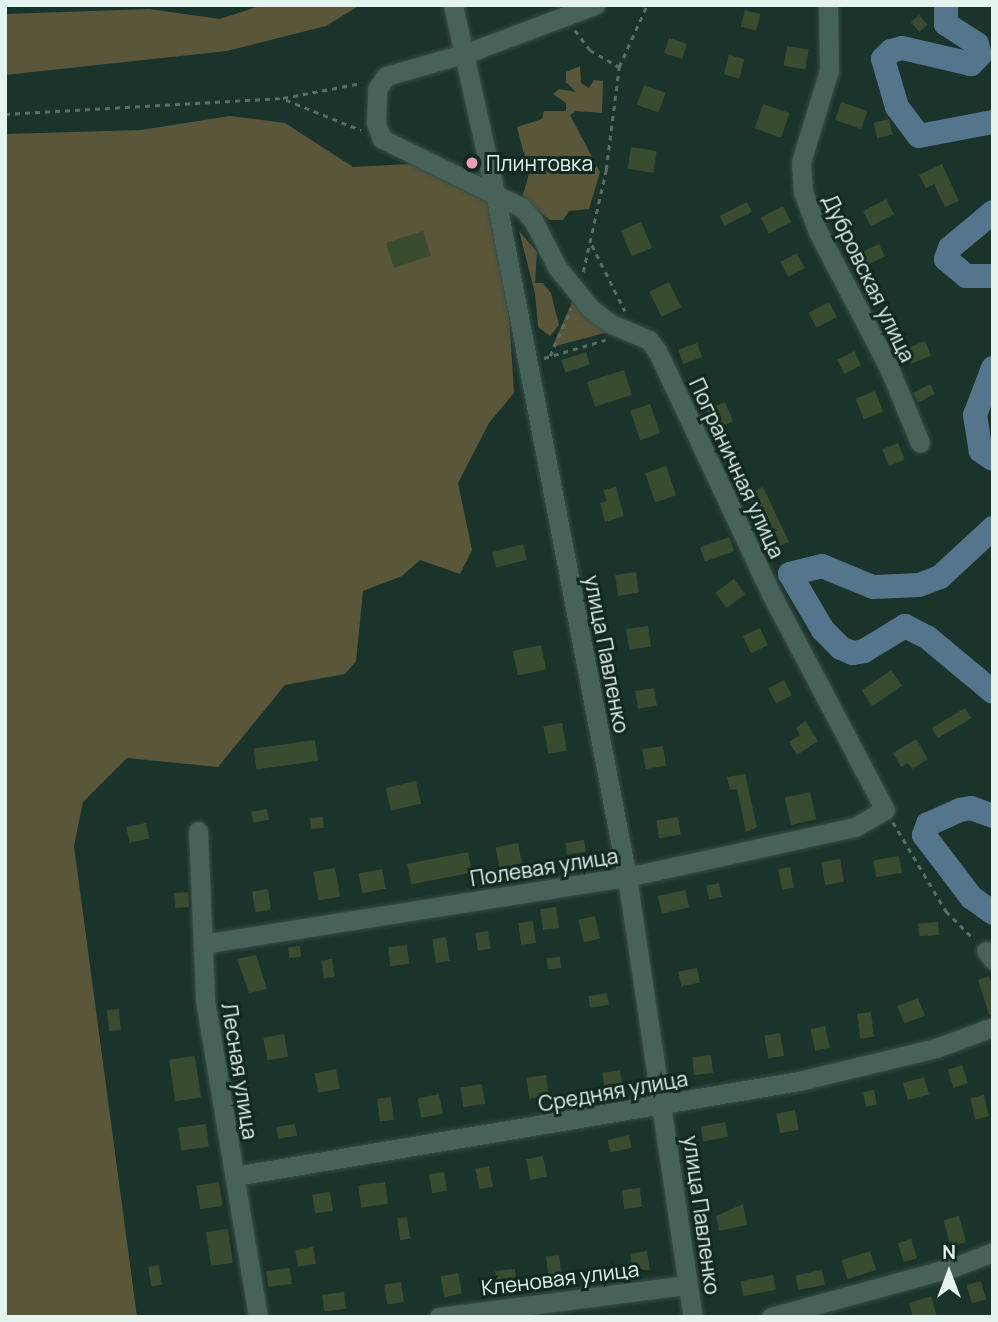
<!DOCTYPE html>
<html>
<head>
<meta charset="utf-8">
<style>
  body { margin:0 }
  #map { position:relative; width:998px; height:1322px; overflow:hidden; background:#1a332b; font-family:Manrope,sans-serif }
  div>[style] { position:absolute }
  .green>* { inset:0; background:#5a563a }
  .river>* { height:24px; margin:-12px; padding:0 12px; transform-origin:12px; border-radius:12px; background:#54758c }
  .building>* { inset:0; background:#394c30; transform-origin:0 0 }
  .path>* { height:2.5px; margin-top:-1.25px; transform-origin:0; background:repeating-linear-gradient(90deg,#586e67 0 5px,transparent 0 10px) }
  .roads { filter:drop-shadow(0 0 2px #394e47) drop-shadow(0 0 2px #394e47) }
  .minor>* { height:19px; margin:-9.5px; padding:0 9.5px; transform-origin:9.5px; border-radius:9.5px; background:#476258 }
  .dots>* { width:19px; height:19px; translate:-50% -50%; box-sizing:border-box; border:4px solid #102921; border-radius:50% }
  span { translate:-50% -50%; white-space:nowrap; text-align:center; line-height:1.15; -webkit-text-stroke:6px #102921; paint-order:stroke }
  .poi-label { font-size:21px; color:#e4f3ed }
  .left { translate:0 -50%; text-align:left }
  .street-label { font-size:21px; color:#e4f3ed }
  .frame { position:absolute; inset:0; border:7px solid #e4f3ed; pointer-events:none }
  .north { position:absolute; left:914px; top:1238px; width:70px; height:70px; -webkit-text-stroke:5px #102921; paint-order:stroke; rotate:0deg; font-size:19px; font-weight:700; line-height:28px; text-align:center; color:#e4f3ed }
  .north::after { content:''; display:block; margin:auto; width:24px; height:32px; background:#e4f3ed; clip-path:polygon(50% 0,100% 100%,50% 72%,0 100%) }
</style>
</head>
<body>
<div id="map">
  <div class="green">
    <div style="clip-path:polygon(263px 5px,360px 5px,326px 26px,227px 51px,5px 75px,5px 14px,149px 9px,220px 19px)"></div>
    <div style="clip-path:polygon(580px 66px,581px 83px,589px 88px,594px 80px,603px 81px,602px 113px,576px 111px,570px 115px,600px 172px,589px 209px,569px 211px,563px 220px,550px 220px,522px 198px,529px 174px,517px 127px,542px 119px,544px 111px,566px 111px,566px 103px,553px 94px,559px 89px,576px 92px,566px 82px,566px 72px)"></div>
    <div style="clip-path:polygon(230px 116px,285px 123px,353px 167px,410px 164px,471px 185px,491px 197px,509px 314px,514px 393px,489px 423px,458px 483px,472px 550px,460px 574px,420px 560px,402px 576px,363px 591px,356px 661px,345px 674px,285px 685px,218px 767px,127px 758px,83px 802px,74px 846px,137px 1317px,5px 1317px,5px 134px,141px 130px)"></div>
    <div style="clip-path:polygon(519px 231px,537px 252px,535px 283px,543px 283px,551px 293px,559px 325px,550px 336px,538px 327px,535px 293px)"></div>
    <div style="clip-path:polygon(573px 300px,608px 332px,552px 347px)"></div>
  </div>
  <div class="river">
    <div style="left:946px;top:5px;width:19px;rotate:90deg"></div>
    <div style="left:946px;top:24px;width:37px;rotate:33deg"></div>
    <div style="left:977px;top:44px;width:11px;rotate:75deg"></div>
    <div style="left:980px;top:55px;width:13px;rotate:135deg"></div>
    <div style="left:971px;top:64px;width:71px;rotate:-166.9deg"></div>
    <div style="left:902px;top:48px;width:11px;rotate:165deg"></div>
    <div style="left:891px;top:51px;width:11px;rotate:135deg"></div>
    <div style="left:883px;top:59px;width:50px;rotate:73.7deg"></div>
    <div style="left:897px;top:107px;width:36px;rotate:53deg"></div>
    <div style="left:919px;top:136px;width:75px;rotate:-10.7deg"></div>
    <div style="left:993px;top:212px;width:56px;rotate:140.1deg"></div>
    <div style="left:950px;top:248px;width:12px;rotate:110deg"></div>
    <div style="left:946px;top:259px;width:26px;rotate:40deg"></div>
    <div style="left:966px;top:276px;width:27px"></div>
    <div style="left:993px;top:368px;width:50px;rotate:111deg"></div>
    <div style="left:975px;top:415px;width:36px;rotate:81deg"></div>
    <div style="left:981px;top:451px;width:14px;rotate:34deg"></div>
    <div style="left:993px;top:528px;width:72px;rotate:137.2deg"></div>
    <div style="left:940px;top:577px;width:22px;rotate:159deg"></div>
    <div style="left:919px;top:585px;width:46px;rotate:177.5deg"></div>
    <div style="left:873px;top:587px;width:55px;rotate:-157.6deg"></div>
    <div style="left:822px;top:566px;width:33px;rotate:166deg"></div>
    <div style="left:790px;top:574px;width:65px;rotate:59.5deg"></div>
    <div style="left:823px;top:630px;width:25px;rotate:45deg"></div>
    <div style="left:841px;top:648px;width:13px;rotate:23deg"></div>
    <div style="left:853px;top:653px;width:11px;rotate:-10deg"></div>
    <div style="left:864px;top:651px;width:48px;rotate:-31.4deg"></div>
    <div style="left:905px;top:626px;width:25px;rotate:27deg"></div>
    <div style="left:927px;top:637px;width:86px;rotate:39.8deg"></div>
    <div style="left:993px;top:816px;width:23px;rotate:-160deg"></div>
    <div style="left:971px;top:808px;width:11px;rotate:170deg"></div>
    <div style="left:960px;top:810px;width:35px;rotate:156deg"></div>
    <div style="left:928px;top:824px;width:12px;rotate:110deg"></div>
    <div style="left:924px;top:835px;width:78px;rotate:52.8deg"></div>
    <div style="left:971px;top:897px;width:27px;rotate:36deg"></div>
  </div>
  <div class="building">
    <div style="left:745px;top:10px;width:16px;height:17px;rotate:15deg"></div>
    <div style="left:919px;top:15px;width:13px;height:11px;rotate:48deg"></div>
    <div style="left:669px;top:38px;width:19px;height:16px;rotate:18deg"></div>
    <div style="left:787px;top:46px;width:22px;height:20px;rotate:10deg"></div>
    <div style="left:729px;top:55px;width:16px;height:20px;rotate:15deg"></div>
    <div style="left:644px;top:85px;width:23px;height:21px;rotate:20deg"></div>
    <div style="left:841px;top:102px;width:28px;height:19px;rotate:19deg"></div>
    <div style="left:763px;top:104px;width:28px;height:26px;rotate:19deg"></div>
    <div style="left:889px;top:119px;width:16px;height:16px;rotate:76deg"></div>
    <div style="left:631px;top:147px;width:26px;height:22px;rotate:9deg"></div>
    <div style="clip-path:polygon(942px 164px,959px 201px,945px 207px,934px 184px,926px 188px,919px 175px)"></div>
    <div style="left:886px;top:199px;width:17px;height:26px;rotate:62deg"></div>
    <div style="left:747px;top:202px;width:11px;height:31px;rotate:63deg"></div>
    <div style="left:783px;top:206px;width:18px;height:25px;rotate:63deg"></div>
    <div style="left:641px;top:222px;width:28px;height:22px;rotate:67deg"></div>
    <div style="left:423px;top:231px;width:26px;height:39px;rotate:72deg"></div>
    <div style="left:879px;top:244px;width:14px;height:21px;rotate:65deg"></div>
    <div style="left:797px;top:253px;width:17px;height:19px;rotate:62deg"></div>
    <div style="left:669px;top:282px;width:28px;height:22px;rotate:64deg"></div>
    <div style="left:829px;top:302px;width:17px;height:23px;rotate:62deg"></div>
    <div style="left:925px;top:341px;width:16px;height:22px;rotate:68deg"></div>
    <div style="left:697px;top:343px;width:15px;height:20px;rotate:70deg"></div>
    <div style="left:854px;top:351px;width:16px;height:19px;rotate:63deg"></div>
    <div style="left:586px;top:352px;width:13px;height:26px;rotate:72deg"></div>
    <div style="left:624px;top:370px;width:26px;height:39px;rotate:72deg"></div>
    <div style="left:930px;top:384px;width:11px;height:19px;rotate:63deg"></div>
    <div style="left:875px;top:391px;width:22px;height:21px;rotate:68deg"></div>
    <div style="left:725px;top:402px;width:21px;height:20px;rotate:67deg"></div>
    <div style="left:650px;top:404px;width:31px;height:21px;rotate:71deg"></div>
    <div style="left:898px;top:443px;width:18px;height:17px;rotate:68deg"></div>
    <div style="left:666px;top:466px;width:31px;height:22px;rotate:71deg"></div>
    <div style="clip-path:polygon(616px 487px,624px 516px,605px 522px,600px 503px,607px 501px,603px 490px)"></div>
    <div style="clip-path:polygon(763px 487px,789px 542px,772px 549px,759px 507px,754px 509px,748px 495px)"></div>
    <div style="left:729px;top:537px;width:15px;height:31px;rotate:70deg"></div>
    <div style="left:523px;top:544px;width:16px;height:32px;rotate:75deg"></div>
    <div style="left:636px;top:572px;width:21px;height:21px;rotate:82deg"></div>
    <div style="left:734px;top:579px;width:19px;height:23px;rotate:54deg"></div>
    <div style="left:648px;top:626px;width:21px;height:22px;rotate:82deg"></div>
    <div style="left:760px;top:628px;width:19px;height:19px;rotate:65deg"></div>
    <div style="left:541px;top:645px;width:25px;height:29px;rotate:78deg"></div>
    <div style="left:891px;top:670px;width:19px;height:36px;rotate:55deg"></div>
    <div style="left:784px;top:680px;width:17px;height:18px;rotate:62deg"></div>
    <div style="left:654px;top:688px;width:18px;height:19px;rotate:81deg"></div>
    <div style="left:965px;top:708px;width:12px;height:39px;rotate:59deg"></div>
    <div style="clip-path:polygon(805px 721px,818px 741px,797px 755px,789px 742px,800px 735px,796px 728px)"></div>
    <div style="left:562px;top:723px;width:28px;height:19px;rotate:80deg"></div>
    <div style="clip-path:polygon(916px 739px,928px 759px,912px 769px,908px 763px,901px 767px,893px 753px)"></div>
    <div style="left:315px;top:740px;width:21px;height:62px;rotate:82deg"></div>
    <div style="left:663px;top:746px;width:20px;height:21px;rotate:81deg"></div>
    <div style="clip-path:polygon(745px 774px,757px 827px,746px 832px,737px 789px,730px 790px,727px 777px)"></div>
    <div style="left:416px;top:781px;width:23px;height:31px;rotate:77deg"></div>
    <div style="left:810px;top:792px;width:28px;height:26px;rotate:77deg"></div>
    <div style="left:267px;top:809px;width:11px;height:16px;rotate:80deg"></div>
    <div style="left:323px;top:817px;width:11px;height:13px;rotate:85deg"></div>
    <div style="left:678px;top:817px;width:18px;height:22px;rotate:81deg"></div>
    <div style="left:146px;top:823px;width:16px;height:20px;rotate:79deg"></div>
    <div style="left:584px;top:840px;width:12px;height:19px;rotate:81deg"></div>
    <div style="left:518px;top:843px;width:21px;height:23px;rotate:79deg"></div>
    <div style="left:468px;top:852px;width:21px;height:62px;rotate:79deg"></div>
    <div style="left:899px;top:856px;width:17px;height:26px;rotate:80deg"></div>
    <div style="left:840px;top:859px;width:23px;height:19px;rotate:80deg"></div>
    <div style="left:790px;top:867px;width:21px;height:12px;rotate:79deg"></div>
    <div style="left:335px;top:868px;width:29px;height:22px;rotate:80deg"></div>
    <div style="left:382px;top:869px;width:20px;height:24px;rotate:79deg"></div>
    <div style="left:719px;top:883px;width:14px;height:13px;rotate:78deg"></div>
    <div style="left:268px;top:889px;width:21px;height:16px;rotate:82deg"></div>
    <div style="left:685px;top:890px;width:18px;height:28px;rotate:77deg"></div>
    <div style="left:188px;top:892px;width:15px;height:14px;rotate:86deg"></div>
    <div style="left:556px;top:907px;width:21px;height:16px;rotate:82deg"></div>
    <div style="left:595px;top:916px;width:23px;height:17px;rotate:77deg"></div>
    <div style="left:533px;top:921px;width:22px;height:15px;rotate:82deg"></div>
    <div style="left:938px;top:922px;width:13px;height:20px;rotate:86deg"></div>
    <div style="left:488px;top:931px;width:18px;height:13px;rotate:81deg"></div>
    <div style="left:446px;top:937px;width:24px;height:14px;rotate:81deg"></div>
    <div style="left:407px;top:945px;width:19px;height:19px;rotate:84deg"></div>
    <div style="left:300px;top:946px;width:11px;height:12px;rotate:85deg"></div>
    <div style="clip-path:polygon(256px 955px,267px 989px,249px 993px,237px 959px)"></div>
    <div style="left:560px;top:957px;width:11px;height:13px;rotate:85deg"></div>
    <div style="left:332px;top:959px;width:18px;height:11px;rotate:81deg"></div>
    <div style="left:697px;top:968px;width:15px;height:19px;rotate:79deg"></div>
    <div style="clip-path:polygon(989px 976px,993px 988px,993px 1015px,989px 1015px,978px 980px)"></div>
    <div style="left:607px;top:993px;width:12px;height:19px;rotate:81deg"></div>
    <div style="left:918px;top:998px;width:19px;height:22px;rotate:69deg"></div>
    <div style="left:119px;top:1009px;width:21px;height:12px;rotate:85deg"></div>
    <div style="left:871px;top:1012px;width:25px;height:14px;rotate:83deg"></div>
    <div style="left:825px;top:1026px;width:22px;height:15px;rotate:77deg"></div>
    <div style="left:780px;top:1033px;width:23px;height:16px;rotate:80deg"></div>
    <div style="left:284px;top:1034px;width:23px;height:21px;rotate:80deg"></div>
    <div style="left:711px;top:1055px;width:18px;height:19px;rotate:84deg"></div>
    <div style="left:195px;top:1056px;width:42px;height:26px;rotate:82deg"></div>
    <div style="left:962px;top:1065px;width:19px;height:15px;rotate:72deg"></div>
    <div style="left:336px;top:1069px;width:20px;height:22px;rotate:79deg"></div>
    <div style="left:620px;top:1070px;width:13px;height:18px;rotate:81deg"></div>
    <div style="left:546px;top:1075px;width:21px;height:20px;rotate:82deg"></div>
    <div style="left:924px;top:1077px;width:18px;height:22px;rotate:74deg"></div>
    <div style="left:482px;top:1084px;width:20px;height:22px;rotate:81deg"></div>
    <div style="left:874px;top:1090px;width:15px;height:11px;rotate:79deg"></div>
    <div style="left:439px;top:1094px;width:20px;height:22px;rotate:79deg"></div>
    <div style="left:984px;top:1095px;width:22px;height:14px;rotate:77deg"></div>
    <div style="left:391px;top:1097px;width:23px;height:14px;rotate:83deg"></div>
    <div style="left:795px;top:1110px;width:20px;height:19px;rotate:79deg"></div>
    <div style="left:725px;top:1122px;width:15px;height:25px;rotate:79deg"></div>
    <div style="left:206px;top:1124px;width:23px;height:28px;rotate:83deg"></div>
    <div style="left:295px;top:1124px;width:12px;height:19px;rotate:81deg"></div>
    <div style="left:629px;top:1135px;width:13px;height:22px;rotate:77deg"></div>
    <div style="left:543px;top:1156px;width:21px;height:17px;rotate:79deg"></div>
    <div style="left:489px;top:1166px;width:21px;height:14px;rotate:79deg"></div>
    <div style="left:444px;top:1172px;width:19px;height:15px;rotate:81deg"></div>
    <div style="left:219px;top:1182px;width:24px;height:23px;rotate:81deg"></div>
    <div style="left:385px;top:1182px;width:22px;height:27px;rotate:82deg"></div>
    <div style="left:640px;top:1188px;width:19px;height:18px;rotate:84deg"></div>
    <div style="left:330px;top:1192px;width:19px;height:18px;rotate:81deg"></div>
    <div style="clip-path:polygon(743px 1204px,747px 1225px,719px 1231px,716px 1216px)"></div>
    <div style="left:959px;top:1216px;width:27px;height:16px;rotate:75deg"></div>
    <div style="left:407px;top:1217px;width:22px;height:10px;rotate:82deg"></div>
    <div style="left:228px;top:1229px;width:34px;height:22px;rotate:82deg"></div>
    <div style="left:911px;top:1239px;width:20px;height:14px;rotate:72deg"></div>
    <div style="left:313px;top:1247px;width:17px;height:18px;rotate:80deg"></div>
    <div style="left:647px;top:1251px;width:19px;height:17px;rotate:81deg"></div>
    <div style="left:870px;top:1251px;width:20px;height:30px;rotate:72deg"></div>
    <div style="left:559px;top:1255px;width:24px;height:13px;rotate:83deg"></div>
    <div style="left:159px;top:1265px;width:20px;height:11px;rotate:81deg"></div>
    <div style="left:290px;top:1268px;width:16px;height:24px;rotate:83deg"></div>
    <div style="left:515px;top:1269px;width:19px;height:20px;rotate:84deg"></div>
    <div style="left:822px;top:1270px;width:15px;height:27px;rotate:79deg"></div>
    <div style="left:458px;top:1273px;width:21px;height:18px;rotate:79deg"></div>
    <div style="left:773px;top:1275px;width:15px;height:33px;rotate:79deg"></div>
    <div style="left:981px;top:1281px;width:19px;height:15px;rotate:74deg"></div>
    <div style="left:401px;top:1282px;width:20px;height:17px;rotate:81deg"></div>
    <div style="left:344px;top:1292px;width:17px;height:22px;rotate:83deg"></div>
    <div style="clip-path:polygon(931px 1296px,937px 1317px,913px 1317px,909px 1303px)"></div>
  </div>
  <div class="path">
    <div style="left:575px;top:30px;width:25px;rotate:53deg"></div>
    <div style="left:590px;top:50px;width:34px;rotate:30deg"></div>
    <div style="left:286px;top:100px;width:81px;rotate:21.8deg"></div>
    <div style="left:5px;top:114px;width:278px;rotate:-3.3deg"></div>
    <div style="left:283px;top:98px;width:80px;rotate:-10.8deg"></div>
    <div style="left:592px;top:245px;width:74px;rotate:63.4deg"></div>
    <div style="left:583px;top:272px;width:105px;rotate:-77.3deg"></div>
    <div style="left:606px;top:170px;width:104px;rotate:-82.8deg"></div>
    <div style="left:619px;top:67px;width:68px;rotate:-65.7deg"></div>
    <div style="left:550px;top:356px;width:52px;rotate:-66.4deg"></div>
    <div style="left:544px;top:358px;width:64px;rotate:-16.4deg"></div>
    <div style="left:893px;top:822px;width:104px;rotate:59.2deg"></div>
    <div style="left:946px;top:911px;width:40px;rotate:45deg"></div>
  </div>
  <div class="roads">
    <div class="minor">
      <div style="left:453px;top:5px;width:193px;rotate:77.4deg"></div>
      <div style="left:495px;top:193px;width:697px;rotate:79.08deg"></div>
      <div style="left:627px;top:877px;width:445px;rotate:81.5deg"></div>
      <div style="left:828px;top:5px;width:65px;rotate:89.1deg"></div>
      <div style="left:829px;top:70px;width:96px;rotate:106.9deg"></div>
      <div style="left:801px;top:162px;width:30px;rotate:86deg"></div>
      <div style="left:803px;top:192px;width:43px;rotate:69.4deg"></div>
      <div style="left:818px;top:232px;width:153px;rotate:62.4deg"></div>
      <div style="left:889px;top:368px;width:81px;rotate:67.5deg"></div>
      <div style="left:198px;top:831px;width:169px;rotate:87.6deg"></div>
      <div style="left:205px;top:1000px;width:321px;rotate:80.5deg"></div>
      <div style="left:203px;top:944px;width:429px;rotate:-9deg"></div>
      <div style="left:627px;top:877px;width:233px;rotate:-12.4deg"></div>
      <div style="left:855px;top:827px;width:34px;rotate:-30deg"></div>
      <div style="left:885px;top:810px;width:242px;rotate:-117.8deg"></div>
      <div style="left:772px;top:596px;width:271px;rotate:-115.1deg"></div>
      <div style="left:657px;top:351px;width:14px;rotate:-126deg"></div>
      <div style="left:649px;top:340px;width:41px;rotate:-157.2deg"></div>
      <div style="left:611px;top:324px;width:26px;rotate:-143deg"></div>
      <div style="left:590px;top:308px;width:53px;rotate:-128.8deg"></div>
      <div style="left:557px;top:267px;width:53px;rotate:-117.1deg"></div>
      <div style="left:533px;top:220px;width:18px;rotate:-133deg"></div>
      <div style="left:521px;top:207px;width:155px;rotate:-153.9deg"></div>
      <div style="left:382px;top:139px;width:17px;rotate:-111deg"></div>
      <div style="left:376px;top:123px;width:34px;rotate:-88deg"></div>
      <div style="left:377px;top:89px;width:16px;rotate:-55deg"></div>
      <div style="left:386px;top:76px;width:84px;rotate:-15.9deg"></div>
      <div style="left:467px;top:53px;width:137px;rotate:-20.6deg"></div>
      <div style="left:986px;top:951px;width:11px;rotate:52deg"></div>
      <div style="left:235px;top:1176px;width:572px;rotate:-9.56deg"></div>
      <div style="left:799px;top:1081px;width:141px;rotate:-13.5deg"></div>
      <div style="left:936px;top:1048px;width:61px;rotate:-20.2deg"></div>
      <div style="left:439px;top:1317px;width:250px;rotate:-7.4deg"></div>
      <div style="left:771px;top:1317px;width:190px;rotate:-15.3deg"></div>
      <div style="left:954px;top:1267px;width:42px;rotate:-21deg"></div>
    </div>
  </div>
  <div class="dots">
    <div style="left:472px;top:163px;background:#f09ab7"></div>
  </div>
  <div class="poi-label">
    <span class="left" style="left:486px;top:163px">Плинтовка</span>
  </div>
  <div class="street-label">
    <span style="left:869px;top:278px;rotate:64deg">Дубровская улица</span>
    <span style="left:737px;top:468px;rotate:65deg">Пограничная улица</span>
    <span style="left:607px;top:654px;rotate:79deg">улица Павленко</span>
    <span style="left:544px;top:867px;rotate:-9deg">Полевая улица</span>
    <span style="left:240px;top:1071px;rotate:81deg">Лесная улица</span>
    <span style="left:613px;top:1091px;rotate:-10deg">Средняя улица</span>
    <span style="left:702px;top:1215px;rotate:82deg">улица Павленко</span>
    <span style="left:560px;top:1278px;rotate:-7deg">Кленовая улица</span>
  </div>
  <div class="frame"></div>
  <div class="north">N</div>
</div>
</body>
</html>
